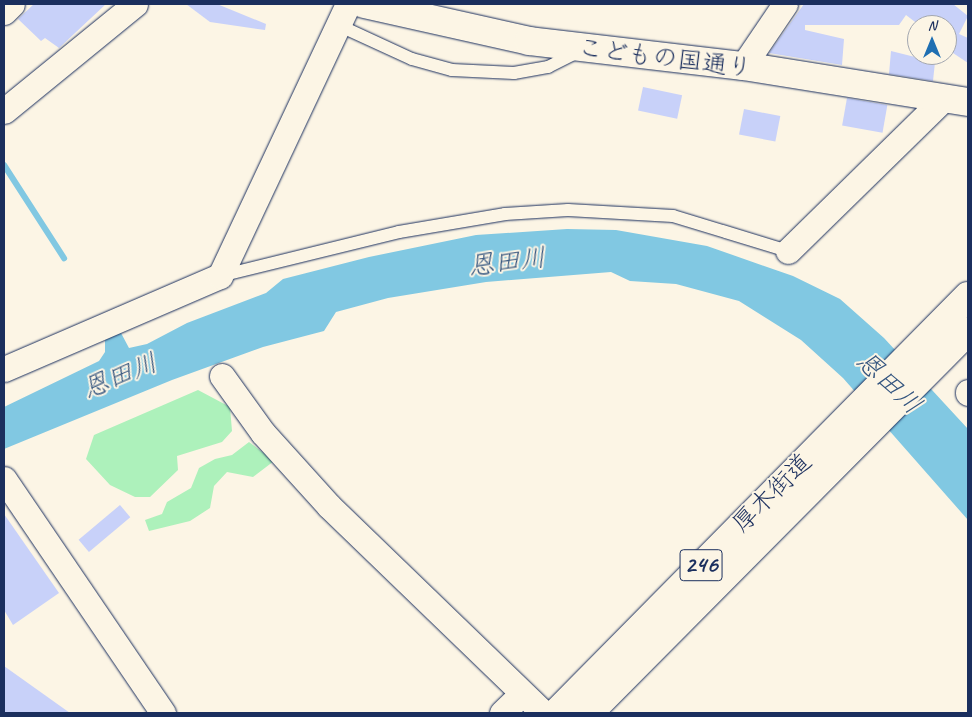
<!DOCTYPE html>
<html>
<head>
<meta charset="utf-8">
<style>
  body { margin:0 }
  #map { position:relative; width:972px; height:717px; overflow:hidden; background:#fcf5e5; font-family:Caveat,"Klee One",sans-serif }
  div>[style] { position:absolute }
  .green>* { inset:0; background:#adf1bb }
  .water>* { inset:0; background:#81c8e2 }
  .stream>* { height:6px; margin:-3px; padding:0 3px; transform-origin:3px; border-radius:3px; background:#81c8e2 }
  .building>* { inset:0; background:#c8d1f9; transform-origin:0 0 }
  .roads { filter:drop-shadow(0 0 1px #1b2f5e) drop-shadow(0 0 1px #1b2f5e) }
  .service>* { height:12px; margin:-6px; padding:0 6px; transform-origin:6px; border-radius:6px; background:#fcf5e5 }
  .minor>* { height:25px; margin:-12.5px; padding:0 12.5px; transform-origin:12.5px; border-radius:12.5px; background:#fcf5e5 }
  .secondary>* { height:28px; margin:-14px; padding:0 14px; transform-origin:14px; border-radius:14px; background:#fcf5e5 }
  .trunk>* { height:28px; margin:-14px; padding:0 14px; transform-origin:14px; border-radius:14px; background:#fcf5e5 }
  span { translate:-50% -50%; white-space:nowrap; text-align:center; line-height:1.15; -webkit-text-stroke:4px #fcf5e5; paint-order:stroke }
  .shield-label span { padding:1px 4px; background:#fcf5e5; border:1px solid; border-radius:4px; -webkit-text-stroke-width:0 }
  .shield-label { font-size:24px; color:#1b2f5e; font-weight:700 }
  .street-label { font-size:25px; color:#1b2f5e }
  .water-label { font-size:26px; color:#34557f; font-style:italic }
  .frame { position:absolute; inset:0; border:5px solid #1b2f5e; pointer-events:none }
  .north { position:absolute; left:907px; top:15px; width:50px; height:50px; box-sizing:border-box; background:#fcf5e5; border:1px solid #a2a6af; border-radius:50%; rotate:0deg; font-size:14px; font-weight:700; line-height:20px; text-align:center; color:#1b2f5e }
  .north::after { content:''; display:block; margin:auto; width:18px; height:22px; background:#1f6fb2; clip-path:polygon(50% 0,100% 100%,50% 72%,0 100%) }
</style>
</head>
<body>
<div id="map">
  <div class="green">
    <div style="clip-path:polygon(198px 390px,230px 407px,232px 431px,222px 442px,177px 456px,178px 470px,150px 497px,135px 497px,110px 485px,86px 459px,94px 435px)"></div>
    <div style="clip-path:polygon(249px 442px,274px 461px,253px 477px,227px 472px,214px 486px,210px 508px,190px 521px,149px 531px,145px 520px,162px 514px,167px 502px,191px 488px,199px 468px,215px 459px,232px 455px)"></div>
  </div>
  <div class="water">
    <div style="clip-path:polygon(567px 229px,616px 230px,707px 246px,793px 276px,840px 299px,884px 338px,968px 429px,968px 520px,843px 378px,801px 340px,739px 301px,676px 284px,630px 281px,611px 272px,486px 282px,388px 298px,336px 312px,324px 331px,263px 347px,172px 380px,4px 449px,4px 407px,99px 361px,105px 352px,105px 339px,115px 334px,121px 333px,129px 348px,147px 344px,187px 323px,266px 293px,283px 279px,369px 257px,476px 235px)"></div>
  </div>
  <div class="stream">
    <div style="left:4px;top:165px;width:111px;rotate:57.2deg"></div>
  </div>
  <div class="building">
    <div style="clip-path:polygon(34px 4px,106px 4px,59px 48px,45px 38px,41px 41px,18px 19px)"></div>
    <div style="clip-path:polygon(186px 4px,217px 4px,266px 24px,265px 30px,210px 22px)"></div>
    <div style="clip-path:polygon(804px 4px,953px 4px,968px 16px,959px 34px,968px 38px,968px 63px,947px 49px,947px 25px,919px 25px,906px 15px,899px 25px,805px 25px,805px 30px,844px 39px,842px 65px,769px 53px)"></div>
    <div style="clip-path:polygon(891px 51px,935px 62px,933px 81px,889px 74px)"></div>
    <div style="left:643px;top:87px;width:40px;height:24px;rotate:12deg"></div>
    <div style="left:847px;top:98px;width:41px;height:28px;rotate:10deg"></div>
    <div style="left:744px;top:109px;width:37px;height:26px;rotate:11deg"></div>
    <div style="left:120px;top:505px;width:16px;height:54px;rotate:50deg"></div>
    <div style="clip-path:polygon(4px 514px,59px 593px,13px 625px,4px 610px)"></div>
    <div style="clip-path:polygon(4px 666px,70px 713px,4px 713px)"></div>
  </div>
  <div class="roads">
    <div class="service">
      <div style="left:338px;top:25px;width:81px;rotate:24.7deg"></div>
      <div style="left:412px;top:59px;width:41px;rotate:15.4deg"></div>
      <div style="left:452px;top:70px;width:62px;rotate:2.8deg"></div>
      <div style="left:514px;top:73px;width:35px;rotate:-10deg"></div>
      <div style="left:548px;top:67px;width:34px;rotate:-27deg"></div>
      <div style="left:220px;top:276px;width:184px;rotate:-13.8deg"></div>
      <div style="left:399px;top:232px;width:108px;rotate:-9.6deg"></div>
      <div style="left:505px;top:214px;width:63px;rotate:-3.6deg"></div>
      <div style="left:568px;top:210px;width:105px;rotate:3.3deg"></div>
      <div style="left:673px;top:216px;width:120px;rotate:16.9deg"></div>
    </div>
    <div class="minor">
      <div style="left:4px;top:12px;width:11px;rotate:-45deg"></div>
      <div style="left:743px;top:66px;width:75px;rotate:-55.9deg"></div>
      <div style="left:4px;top:111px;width:169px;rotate:-39.2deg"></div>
      <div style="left:788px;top:251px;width:219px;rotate:-44.4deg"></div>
      <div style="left:4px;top:369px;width:235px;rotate:-23.3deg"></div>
      <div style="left:220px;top:276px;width:301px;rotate:-64.8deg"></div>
      <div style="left:222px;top:376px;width:70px;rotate:54.3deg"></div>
      <div style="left:263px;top:433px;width:98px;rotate:47.9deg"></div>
      <div style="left:329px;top:506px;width:298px;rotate:44deg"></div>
      <div style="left:968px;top:392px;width:1px;rotate:90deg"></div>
      <div style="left:4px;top:479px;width:283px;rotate:55.8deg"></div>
      <div style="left:502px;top:713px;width:28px;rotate:-44deg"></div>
    </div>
    <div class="secondary">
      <div style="left:364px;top:4px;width:169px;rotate:12.6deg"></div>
      <div style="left:529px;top:41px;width:215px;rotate:6.7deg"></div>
      <div style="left:743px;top:66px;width:228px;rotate:9.1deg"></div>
    </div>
    <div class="trunk">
      <div style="left:556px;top:713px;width:586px;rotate:-45.35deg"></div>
      <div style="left:589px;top:713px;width:538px;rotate:-45.23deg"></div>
    </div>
  </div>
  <div class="shield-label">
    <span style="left:701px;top:565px">246</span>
  </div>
  <div class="street-label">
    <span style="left:665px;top:58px;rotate:7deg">こどもの国通り</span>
    <span style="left:772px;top:493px;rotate:-45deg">厚木街道</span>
  </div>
  <div class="water-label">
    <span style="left:507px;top:262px;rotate:-7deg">恩田川</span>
    <span style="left:120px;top:376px;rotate:-22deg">恩田川</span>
    <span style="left:889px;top:383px;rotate:43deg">恩田川</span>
  </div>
  <div class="frame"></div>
  <div class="north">N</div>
</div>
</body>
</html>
